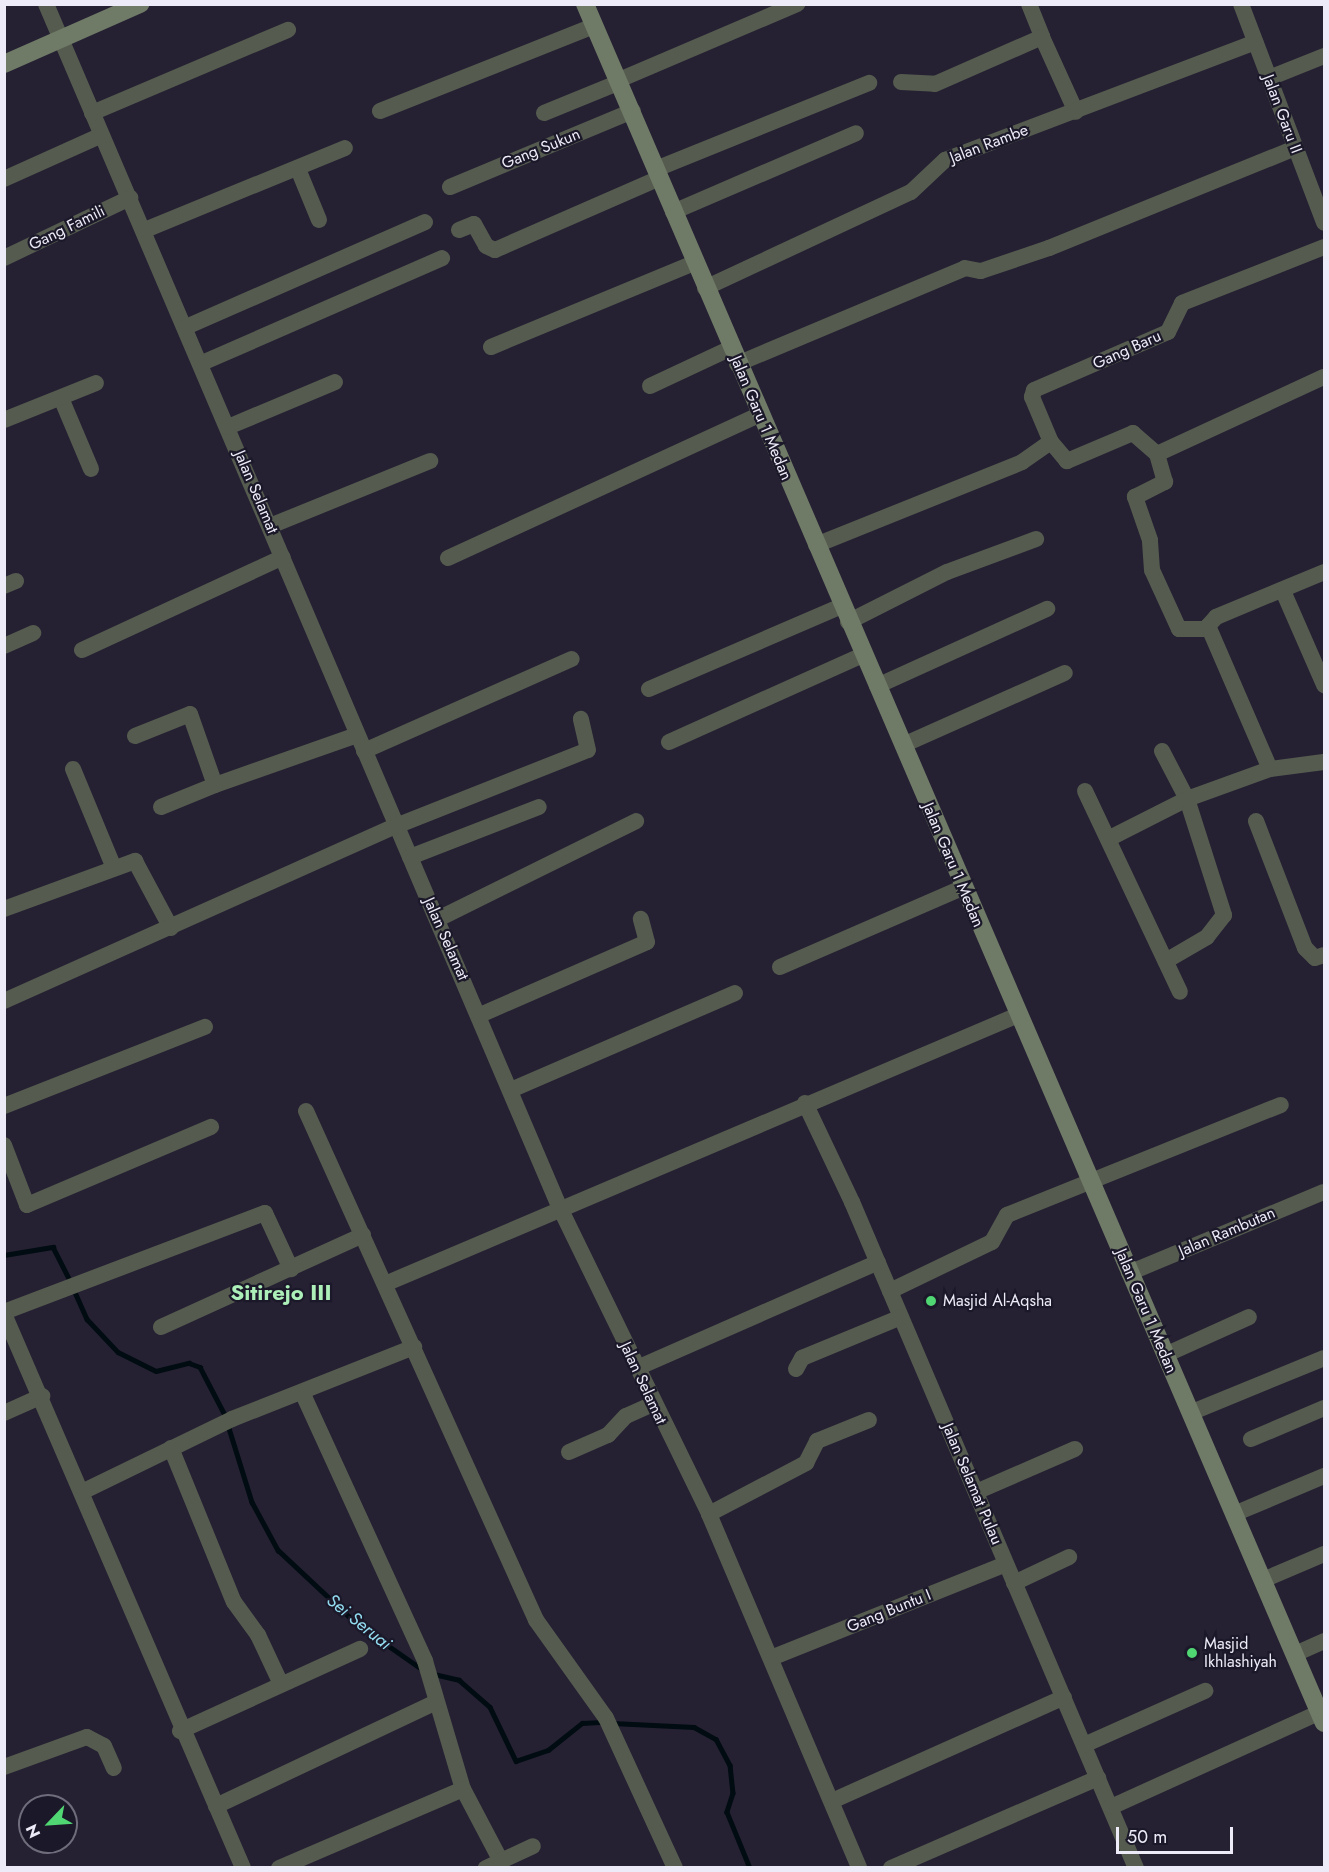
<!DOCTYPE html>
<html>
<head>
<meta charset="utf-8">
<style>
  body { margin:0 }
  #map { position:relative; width:1329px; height:1872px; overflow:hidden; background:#252133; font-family:Jost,sans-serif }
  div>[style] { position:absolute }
  .stream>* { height:4.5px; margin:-2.25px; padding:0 2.25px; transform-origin:2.25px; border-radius:2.25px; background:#000c11 }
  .street>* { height:16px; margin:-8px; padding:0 8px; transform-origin:8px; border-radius:8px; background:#555c4f }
  .secondary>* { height:18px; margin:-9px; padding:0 9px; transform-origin:9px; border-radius:9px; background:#707b67 }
  .dots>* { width:16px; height:16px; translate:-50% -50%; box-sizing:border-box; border:3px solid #1b1829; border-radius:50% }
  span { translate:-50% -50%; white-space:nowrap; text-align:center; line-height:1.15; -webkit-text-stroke:4.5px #1b1829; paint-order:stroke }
  .street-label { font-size:16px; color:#edebf8 }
  .poi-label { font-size:16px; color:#edebf8 }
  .left { translate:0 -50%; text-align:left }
  .water-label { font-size:18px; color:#93ddf1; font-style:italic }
  .district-label { font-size:22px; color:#adefb8; font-weight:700 }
  .frame { position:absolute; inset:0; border:6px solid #edebf8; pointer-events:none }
  .north { position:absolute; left:18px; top:1794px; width:60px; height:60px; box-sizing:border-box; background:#1b1829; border:2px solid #6f6c7c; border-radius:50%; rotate:245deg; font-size:16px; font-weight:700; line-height:24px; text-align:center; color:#edebf8 }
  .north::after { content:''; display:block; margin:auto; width:21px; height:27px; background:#51d674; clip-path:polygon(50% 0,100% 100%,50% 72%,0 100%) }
  .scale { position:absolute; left:1116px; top:1827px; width:117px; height:27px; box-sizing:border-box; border:3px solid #edebf8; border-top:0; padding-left:8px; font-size:18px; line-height:21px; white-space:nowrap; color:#edebf8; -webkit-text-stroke:4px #1b1829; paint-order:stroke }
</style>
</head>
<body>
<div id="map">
  <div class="stream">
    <div style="left:4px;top:1255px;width:50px;rotate:-9.3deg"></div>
    <div style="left:53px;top:1247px;width:39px;rotate:63deg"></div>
    <div style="left:74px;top:1290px;width:32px;rotate:66deg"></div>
    <div style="left:87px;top:1319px;width:45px;rotate:46.8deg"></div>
    <div style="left:118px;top:1352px;width:42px;rotate:26.6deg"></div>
    <div style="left:156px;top:1371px;width:34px;rotate:-14deg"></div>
    <div style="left:189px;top:1363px;width:12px;rotate:20deg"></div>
    <div style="left:200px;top:1367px;width:56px;rotate:62.5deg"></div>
    <div style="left:228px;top:1425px;width:81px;rotate:72.7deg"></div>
    <div style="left:252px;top:1502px;width:55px;rotate:61.6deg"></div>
    <div style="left:278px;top:1550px;width:107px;rotate:43.1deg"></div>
    <div style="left:356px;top:1623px;width:82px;rotate:35deg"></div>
    <div style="left:434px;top:1674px;width:26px;rotate:13deg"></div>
    <div style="left:459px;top:1680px;width:41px;rotate:41.1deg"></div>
    <div style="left:490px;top:1707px;width:60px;rotate:64.3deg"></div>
    <div style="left:516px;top:1761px;width:34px;rotate:-19deg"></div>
    <div style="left:548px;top:1750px;width:43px;rotate:-38.5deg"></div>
    <div style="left:582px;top:1723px;width:21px;rotate:-3deg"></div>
    <div style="left:612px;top:1723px;width:82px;rotate:2.8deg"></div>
    <div style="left:694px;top:1727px;width:25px;rotate:29deg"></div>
    <div style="left:716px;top:1739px;width:30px;rotate:62deg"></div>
    <div style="left:730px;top:1765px;width:28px;rotate:84deg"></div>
    <div style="left:733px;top:1793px;width:20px;rotate:108deg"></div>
    <div style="left:727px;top:1812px;width:61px;rotate:67.7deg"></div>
  </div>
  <div class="street">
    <div style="left:46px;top:4px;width:1307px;rotate:66.89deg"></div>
    <div style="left:559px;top:1206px;width:343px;rotate:64deg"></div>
    <div style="left:709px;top:1514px;width:384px;rotate:67deg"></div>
    <div style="left:1029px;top:4px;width:35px;rotate:68deg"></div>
    <div style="left:1241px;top:4px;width:234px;rotate:69.2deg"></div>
    <div style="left:1269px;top:78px;width:59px;rotate:-21.8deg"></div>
    <div style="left:619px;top:80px;width:194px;rotate:-23.1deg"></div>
    <div style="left:901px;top:82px;width:34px;rotate:3deg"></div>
    <div style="left:935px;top:84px;width:117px;rotate:-23.7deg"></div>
    <div style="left:1042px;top:37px;width:82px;rotate:65.6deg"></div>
    <div style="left:380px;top:111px;width:230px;rotate:-21.7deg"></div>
    <div style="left:92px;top:113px;width:213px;rotate:-23deg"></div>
    <div style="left:544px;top:113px;width:82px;rotate:-22.2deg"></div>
    <div style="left:298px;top:169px;width:55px;rotate:67.6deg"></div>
    <div style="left:656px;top:169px;width:230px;rotate:-22deg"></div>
    <div style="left:4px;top:179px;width:107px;rotate:-24.2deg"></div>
    <div style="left:450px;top:187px;width:198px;rotate:-22.6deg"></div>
    <div style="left:673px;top:212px;width:199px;rotate:-23.3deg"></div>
    <div style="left:145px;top:230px;width:216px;rotate:-22.3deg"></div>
    <div style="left:459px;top:230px;width:16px;rotate:-22deg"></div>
    <div style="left:474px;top:224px;width:25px;rotate:61deg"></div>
    <div style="left:486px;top:246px;width:10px;rotate:24deg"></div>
    <div style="left:495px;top:250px;width:180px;rotate:-23.6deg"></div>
    <div style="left:4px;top:258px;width:140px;rotate:-25.5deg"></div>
    <div style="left:705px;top:288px;width:227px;rotate:-25deg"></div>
    <div style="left:911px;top:192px;width:47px;rotate:-43.3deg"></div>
    <div style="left:945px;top:160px;width:332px;rotate:-20.8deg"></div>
    <div style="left:186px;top:327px;width:261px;rotate:-23.7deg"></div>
    <div style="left:491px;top:347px;width:220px;rotate:-22.5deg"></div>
    <div style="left:202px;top:363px;width:262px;rotate:-23.6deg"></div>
    <div style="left:737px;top:364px;width:247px;rotate:-22.8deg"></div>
    <div style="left:965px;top:268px;width:16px;rotate:11deg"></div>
    <div style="left:981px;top:271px;width:72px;rotate:-18.7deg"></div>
    <div style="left:1049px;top:248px;width:266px;rotate:-22.1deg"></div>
    <div style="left:650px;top:386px;width:89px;rotate:-25.1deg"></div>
    <div style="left:61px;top:398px;width:77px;rotate:67.1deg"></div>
    <div style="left:4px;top:420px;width:99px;rotate:-21.9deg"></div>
    <div style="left:228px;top:427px;width:116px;rotate:-22.8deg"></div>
    <div style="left:1157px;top:454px;width:184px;rotate:-24.8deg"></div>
    <div style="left:270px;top:526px;width:173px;rotate:-22.1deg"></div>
    <div style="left:816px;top:545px;width:222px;rotate:-21.9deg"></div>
    <div style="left:1022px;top:462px;width:35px;rotate:-35deg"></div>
    <div style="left:448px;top:558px;width:342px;rotate:-24.7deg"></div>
    <div style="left:4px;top:586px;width:13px;rotate:-23deg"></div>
    <div style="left:1283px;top:591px;width:103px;rotate:66.4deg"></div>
    <div style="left:848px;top:622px;width:111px;rotate:-26.8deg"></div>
    <div style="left:947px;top:572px;width:95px;rotate:-20.3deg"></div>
    <div style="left:1209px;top:629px;width:30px;rotate:180deg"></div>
    <div style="left:1179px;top:629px;width:65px;rotate:-114.6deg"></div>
    <div style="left:1152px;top:570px;width:30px;rotate:-94deg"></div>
    <div style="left:1150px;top:540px;width:46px;rotate:-109.2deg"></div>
    <div style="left:1135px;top:497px;width:34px;rotate:-27deg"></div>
    <div style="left:1165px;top:482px;width:29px;rotate:-106deg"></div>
    <div style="left:1157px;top:454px;width:32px;rotate:-139deg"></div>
    <div style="left:1133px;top:433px;width:72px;rotate:157deg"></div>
    <div style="left:1067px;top:461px;width:25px;rotate:-130deg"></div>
    <div style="left:1051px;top:442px;width:49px;rotate:-112.9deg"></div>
    <div style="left:1032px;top:397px;width:7px;rotate:-74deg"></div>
    <div style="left:1034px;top:390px;width:146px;rotate:-23.4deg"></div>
    <div style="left:1168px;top:332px;width:32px;rotate:-64deg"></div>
    <div style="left:1182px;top:303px;width:153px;rotate:-21.5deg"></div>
    <div style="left:4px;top:646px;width:32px;rotate:-24deg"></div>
    <div style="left:82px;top:650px;width:221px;rotate:-24.8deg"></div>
    <div style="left:877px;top:686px;width:187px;rotate:-24.4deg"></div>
    <div style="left:649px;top:689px;width:210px;rotate:-23.3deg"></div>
    <div style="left:135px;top:736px;width:59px;rotate:-21.8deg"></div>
    <div style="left:190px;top:714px;width:75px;rotate:70.6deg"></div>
    <div style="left:215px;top:785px;width:151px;rotate:-19.4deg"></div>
    <div style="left:669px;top:742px;width:213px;rotate:-24.2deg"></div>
    <div style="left:903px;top:745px;width:177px;rotate:-24deg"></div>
    <div style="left:364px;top:751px;width:227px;rotate:-23.9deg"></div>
    <div style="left:1162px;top:751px;width:54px;rotate:62.5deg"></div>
    <div style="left:1187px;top:799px;width:122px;rotate:72.3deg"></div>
    <div style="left:1224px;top:915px;width:28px;rotate:128deg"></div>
    <div style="left:1207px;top:937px;width:48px;rotate:149.7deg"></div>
    <div style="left:73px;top:769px;width:107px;rotate:67.5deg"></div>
    <div style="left:1270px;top:769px;width:156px;rotate:-113.4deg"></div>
    <div style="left:1208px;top:626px;width:12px;rotate:-48deg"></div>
    <div style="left:1216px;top:617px;width:117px;rotate:-22.6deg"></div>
    <div style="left:1085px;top:791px;width:222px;rotate:64.7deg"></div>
    <div style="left:161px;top:807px;width:58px;rotate:-22.2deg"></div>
    <div style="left:1256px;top:821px;width:136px;rotate:68.9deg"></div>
    <div style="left:1305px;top:948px;width:14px;rotate:45deg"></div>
    <div style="left:1315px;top:958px;width:9px;rotate:-18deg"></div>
    <div style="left:1110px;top:838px;width:86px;rotate:-26.9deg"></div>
    <div style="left:1187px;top:799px;width:88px;rotate:-19.9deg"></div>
    <div style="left:1270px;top:769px;width:54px;rotate:-7.4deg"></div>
    <div style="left:410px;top:857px;width:138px;rotate:-21.2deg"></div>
    <div style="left:4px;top:909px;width:140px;rotate:-20.1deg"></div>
    <div style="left:135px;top:861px;width:76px;rotate:61.8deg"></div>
    <div style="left:438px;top:919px;width:221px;rotate:-26.3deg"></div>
    <div style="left:780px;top:967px;width:198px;rotate:-23.5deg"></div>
    <div style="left:4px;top:1001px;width:429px;rotate:-24.1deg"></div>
    <div style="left:396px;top:826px;width:206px;rotate:-21.6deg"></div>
    <div style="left:588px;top:750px;width:32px;rotate:-103deg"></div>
    <div style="left:480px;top:1015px;width:182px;rotate:-23.6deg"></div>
    <div style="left:647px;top:942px;width:24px;rotate:-105deg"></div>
    <div style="left:511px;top:1090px;width:244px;rotate:-23.4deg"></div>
    <div style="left:805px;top:1103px;width:110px;rotate:64.6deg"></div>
    <div style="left:852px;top:1202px;width:724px;rotate:66.91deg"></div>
    <div style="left:4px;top:1106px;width:216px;rotate:-21.5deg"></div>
    <div style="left:306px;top:1111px;width:559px;rotate:65.68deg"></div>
    <div style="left:536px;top:1620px;width:120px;rotate:54.5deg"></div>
    <div style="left:606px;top:1718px;width:165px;rotate:65.3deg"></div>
    <div style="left:4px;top:1145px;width:64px;rotate:69deg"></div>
    <div style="left:27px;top:1205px;width:200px;rotate:-23deg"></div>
    <div style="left:1129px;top:1273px;width:211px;rotate:-22.6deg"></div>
    <div style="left:385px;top:1284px;width:688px;rotate:-23.02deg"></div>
    <div style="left:890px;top:1291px;width:113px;rotate:-25.7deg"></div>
    <div style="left:992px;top:1242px;width:31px;rotate:-61deg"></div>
    <div style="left:1007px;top:1215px;width:295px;rotate:-21.9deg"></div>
    <div style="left:4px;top:1312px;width:279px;rotate:-20.8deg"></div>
    <div style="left:265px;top:1213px;width:62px;rotate:65.1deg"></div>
    <div style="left:4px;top:1314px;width:603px;rotate:66.66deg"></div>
    <div style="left:161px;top:1327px;width:222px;rotate:-24.5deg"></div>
    <div style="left:1165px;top:1355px;width:92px;rotate:-24.3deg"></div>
    <div style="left:637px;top:1368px;width:263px;rotate:-23.7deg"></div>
    <div style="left:796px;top:1369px;width:13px;rotate:-61deg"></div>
    <div style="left:802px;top:1358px;width:107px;rotate:-22.5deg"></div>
    <div style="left:302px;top:1392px;width:296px;rotate:65.4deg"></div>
    <div style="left:425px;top:1661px;width:134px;rotate:73.5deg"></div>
    <div style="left:463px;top:1789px;width:81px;rotate:62.2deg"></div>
    <div style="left:501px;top:1861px;width:17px;rotate:155deg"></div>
    <div style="left:4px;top:1413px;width:42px;rotate:-24.1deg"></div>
    <div style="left:1190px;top:1413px;width:145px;rotate:-22.3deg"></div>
    <div style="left:1251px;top:1439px;width:79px;rotate:-23deg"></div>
    <div style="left:171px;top:1448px;width:166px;rotate:67.8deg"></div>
    <div style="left:234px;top:1602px;width:41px;rotate:54deg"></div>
    <div style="left:258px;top:1635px;width:54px;rotate:64.9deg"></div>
    <div style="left:569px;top:1452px;width:43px;rotate:-23.6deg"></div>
    <div style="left:608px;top:1435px;width:26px;rotate:-47deg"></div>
    <div style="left:626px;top:1416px;width:30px;rotate:-24deg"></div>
    <div style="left:84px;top:1491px;width:165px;rotate:-25.9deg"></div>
    <div style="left:232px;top:1419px;width:196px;rotate:-21.6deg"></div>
    <div style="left:976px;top:1492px;width:108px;rotate:-23.5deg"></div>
    <div style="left:709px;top:1514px;width:110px;rotate:-27.7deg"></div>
    <div style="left:806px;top:1463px;width:25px;rotate:-63deg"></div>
    <div style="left:817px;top:1441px;width:56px;rotate:-22deg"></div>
    <div style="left:1234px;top:1514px;width:98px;rotate:-22.9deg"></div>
    <div style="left:1263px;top:1580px;width:66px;rotate:-23.1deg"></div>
    <div style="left:1014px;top:1583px;width:61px;rotate:-25.3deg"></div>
    <div style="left:1295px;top:1654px;width:32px;rotate:-24deg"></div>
    <div style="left:771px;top:1658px;width:253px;rotate:-21.8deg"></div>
    <div style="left:180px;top:1731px;width:198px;rotate:-24.5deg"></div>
    <div style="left:1084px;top:1745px;width:133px;rotate:-24.1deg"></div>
    <div style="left:4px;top:1767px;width:88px;rotate:-19.9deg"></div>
    <div style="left:87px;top:1737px;width:19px;rotate:28deg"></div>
    <div style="left:104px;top:1746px;width:24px;rotate:66deg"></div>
    <div style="left:832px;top:1801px;width:254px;rotate:-24.1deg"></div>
    <div style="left:216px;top:1806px;width:243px;rotate:-25.3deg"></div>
    <div style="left:1111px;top:1807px;width:230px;rotate:-24.4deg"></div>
    <div style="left:501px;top:1861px;width:35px;rotate:-25deg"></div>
    <div style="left:279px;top:1868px;width:200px;rotate:-23.2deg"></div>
    <div style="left:891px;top:1868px;width:226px;rotate:-23.5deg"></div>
  </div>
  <div class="secondary">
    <div style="left:585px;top:4px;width:1871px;rotate:66.74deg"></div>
    <div style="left:4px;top:64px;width:149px;rotate:-23.8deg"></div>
  </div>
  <div class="dots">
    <div style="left:931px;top:1301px;background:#51d674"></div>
    <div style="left:1192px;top:1653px;background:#51d674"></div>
  </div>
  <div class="street-label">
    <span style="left:1282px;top:114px;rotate:69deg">Jalan Garu II</span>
    <span style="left:989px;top:144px;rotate:-21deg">Jalan Rambe</span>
    <span style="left:541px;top:149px;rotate:-22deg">Gang Sukun</span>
    <span style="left:67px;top:228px;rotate:-26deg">Gang Famili</span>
    <span style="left:1127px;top:350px;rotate:-24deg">Gang Baru</span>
    <span style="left:761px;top:418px;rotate:67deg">Jalan Garu 1 Medan</span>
    <span style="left:256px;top:492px;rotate:67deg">Jalan Selamat</span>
    <span style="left:953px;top:865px;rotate:67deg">Jalan Garu 1 Medan</span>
    <span style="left:446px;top:939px;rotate:66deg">Jalan Selamat</span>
    <span style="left:1227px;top:1232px;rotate:-23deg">Jalan Rambutan</span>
    <span style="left:1146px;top:1311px;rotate:67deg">Jalan Garu 1 Medan</span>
    <span style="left:643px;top:1383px;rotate:65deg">Jalan Selamat</span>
    <span style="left:972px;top:1484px;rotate:67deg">Jalan Selamat Pulau</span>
    <span style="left:889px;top:1611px;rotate:-22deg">Gang Buntu I</span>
  </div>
  <div class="poi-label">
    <span class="left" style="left:943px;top:1301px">Masjid Al-Aqsha</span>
    <span class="left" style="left:1204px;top:1653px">Masjid<br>Ikhlashiyah</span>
  </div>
  <div class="water-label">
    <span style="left:359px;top:1622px;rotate:39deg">Sei Seruai</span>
  </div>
  <div class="district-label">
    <span style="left:281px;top:1293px">Sitirejo III</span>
  </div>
  <div class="frame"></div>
  <div class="north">N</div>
  <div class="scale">50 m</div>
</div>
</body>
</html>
